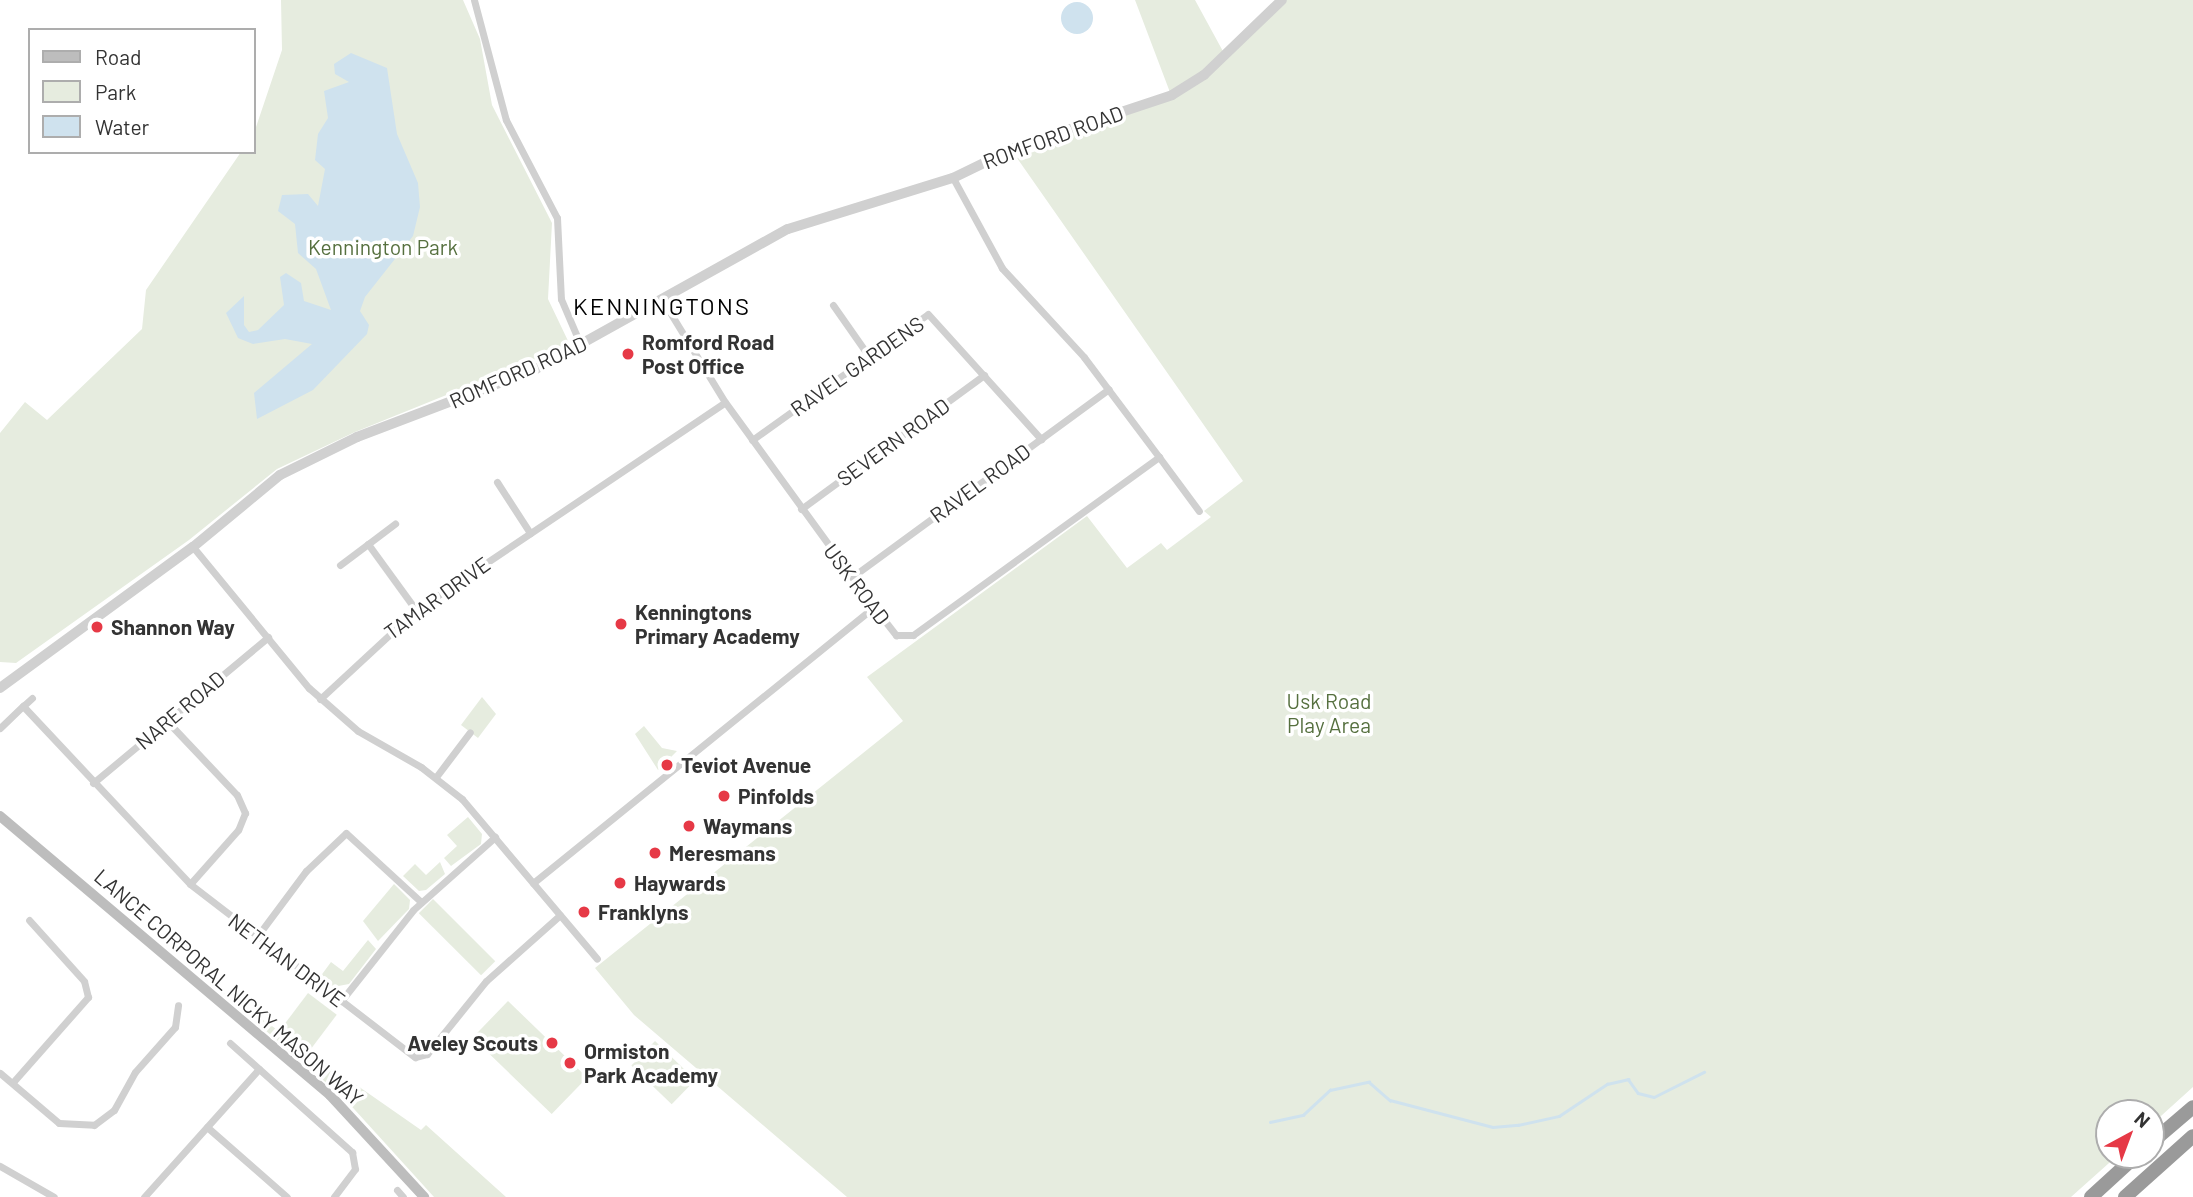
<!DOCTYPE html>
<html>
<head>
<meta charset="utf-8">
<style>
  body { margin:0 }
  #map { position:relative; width:2193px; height:1197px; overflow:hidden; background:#fff; font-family:Barlow,sans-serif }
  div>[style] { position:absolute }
  .green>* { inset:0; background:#e6ecdf; transform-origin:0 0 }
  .water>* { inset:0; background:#cfe2ee }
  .round { border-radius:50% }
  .stream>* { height:2.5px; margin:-1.25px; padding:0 1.25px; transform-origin:1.25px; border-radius:1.25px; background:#cfe2ee }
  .minor>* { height:7px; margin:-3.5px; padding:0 3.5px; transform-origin:3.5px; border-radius:3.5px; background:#d0d0d0 }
  .tertiary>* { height:10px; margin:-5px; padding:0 5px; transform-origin:5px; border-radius:5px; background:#d0d0d0 }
  .secondary>* { height:10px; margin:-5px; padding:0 5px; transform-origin:5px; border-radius:5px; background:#bdbdbd }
  .motorway>* { height:14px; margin:-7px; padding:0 7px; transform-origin:7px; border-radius:7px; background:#9a9a9a }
  .dots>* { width:19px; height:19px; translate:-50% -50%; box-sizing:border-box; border:4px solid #fff; border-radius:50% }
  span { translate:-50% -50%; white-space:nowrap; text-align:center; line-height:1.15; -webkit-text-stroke:7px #fff; paint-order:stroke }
  .street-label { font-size:21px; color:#333 }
  .park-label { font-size:21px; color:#56703f }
  .poi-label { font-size:21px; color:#333; font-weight:700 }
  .left { translate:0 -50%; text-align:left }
  .right { translate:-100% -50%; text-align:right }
  .quarter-label { font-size:24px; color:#000; letter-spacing:2px }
  .legend { position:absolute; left:28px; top:28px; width:228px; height:126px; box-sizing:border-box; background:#fff; border:2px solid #adadad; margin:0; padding:9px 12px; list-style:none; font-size:21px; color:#333 }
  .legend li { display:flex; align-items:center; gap:14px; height:35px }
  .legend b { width:35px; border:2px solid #adadad }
  .north { position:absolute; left:2095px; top:1099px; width:70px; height:70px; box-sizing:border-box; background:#fff; border:2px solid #adadad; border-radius:50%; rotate:41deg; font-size:19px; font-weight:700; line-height:28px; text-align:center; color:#333 }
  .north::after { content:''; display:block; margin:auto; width:24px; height:32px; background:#e63946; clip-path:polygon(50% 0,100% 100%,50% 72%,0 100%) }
</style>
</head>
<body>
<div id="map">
  <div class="green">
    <div style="clip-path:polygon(281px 0,463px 0,480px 39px,492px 105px,552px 223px,548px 299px,570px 345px,355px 432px,277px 469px,189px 540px,16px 663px,0 662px,0 433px,25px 402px,47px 420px,142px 329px,146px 290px,241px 152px,254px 152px,254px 133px,282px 50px)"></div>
    <div style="clip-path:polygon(1135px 0,1195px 0,1225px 55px,1282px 0,2193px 0,2193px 1087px,2151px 1125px,2151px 1113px,2109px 1113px,2109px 1155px,2118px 1155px,2071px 1197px,847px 1197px,634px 1015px,595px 968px,903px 721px,867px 677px,1087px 516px,1127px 568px,1161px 543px,1167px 550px,1211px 517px,1204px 511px,1243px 481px,1017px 158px,1068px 139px,1064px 130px,1171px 95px)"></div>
    <div style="clip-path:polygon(482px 697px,496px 714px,478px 738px,461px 725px)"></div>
    <div style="clip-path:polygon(644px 726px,662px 748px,677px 751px,658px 770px,635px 734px)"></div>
    <div style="clip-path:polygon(468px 817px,482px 834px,481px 844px,451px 866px,444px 858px,457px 846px,447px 835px)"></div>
    <div style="clip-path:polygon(440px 862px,445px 874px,426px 890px,419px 891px,403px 876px,415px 864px,426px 875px)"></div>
    <div style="clip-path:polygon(394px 884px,410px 900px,409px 909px,378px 941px,363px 921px)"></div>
    <div style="left:433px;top:899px;width:88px;height:20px;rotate:45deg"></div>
    <div style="clip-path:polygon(368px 940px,376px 949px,349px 984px,333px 987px,320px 977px,331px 962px,343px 971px)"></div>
    <div style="clip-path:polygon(213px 985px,421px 1130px,426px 1125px,506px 1197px,434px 1197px,345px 1099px)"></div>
    <div style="left:308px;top:993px;width:36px;height:48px;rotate:37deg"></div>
    <div style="left:508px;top:1001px;width:110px;height:51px;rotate:44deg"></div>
    <div style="left:655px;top:1041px;width:56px;height:34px;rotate:44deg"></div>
  </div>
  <div class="water">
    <div class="round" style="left:1061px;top:2px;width:32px;height:32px"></div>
    <div style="clip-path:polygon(351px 53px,387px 68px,397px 134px,418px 183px,420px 207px,413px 236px,365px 297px,360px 311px,369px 325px,367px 334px,313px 390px,257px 419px,254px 393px,312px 344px,285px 339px,253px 344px,238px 338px,226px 313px,244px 296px,244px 325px,249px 332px,258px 330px,284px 305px,280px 277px,286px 273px,301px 283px,304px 301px,331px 310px,316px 269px,298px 253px,295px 224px,278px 211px,282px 195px,308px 194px,318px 206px,325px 169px,315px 160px,318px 134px,328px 118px,324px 91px,349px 82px,335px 74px,334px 64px)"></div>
  </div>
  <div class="stream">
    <div style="left:1270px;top:1122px;width:34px;rotate:-12deg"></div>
    <div style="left:1303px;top:1115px;width:37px;rotate:-43deg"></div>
    <div style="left:1330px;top:1090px;width:40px;rotate:-12deg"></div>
    <div style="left:1369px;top:1082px;width:28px;rotate:41deg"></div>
    <div style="left:1390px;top:1100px;width:106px;rotate:14.7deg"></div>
    <div style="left:1493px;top:1127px;width:25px;rotate:-5deg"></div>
    <div style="left:1518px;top:1125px;width:42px;rotate:-12.4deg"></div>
    <div style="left:1559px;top:1116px;width:58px;rotate:-33.7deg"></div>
    <div style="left:1607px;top:1084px;width:22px;rotate:-13deg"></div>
    <div style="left:1628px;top:1079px;width:17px;rotate:54deg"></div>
    <div style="left:1638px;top:1093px;width:16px;rotate:14deg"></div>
    <div style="left:1654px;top:1097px;width:56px;rotate:-26.6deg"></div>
  </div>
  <div class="minor">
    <div style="left:474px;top:0;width:124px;rotate:75.1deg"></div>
    <div style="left:506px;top:120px;width:110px;rotate:62.5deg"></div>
    <div style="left:557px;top:218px;width:81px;rotate:87.2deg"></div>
    <div style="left:561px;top:299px;width:51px;rotate:66.9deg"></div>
    <div style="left:663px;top:301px;width:119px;rotate:58.5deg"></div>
    <div style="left:725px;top:402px;width:253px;rotate:54deg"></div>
    <div style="left:874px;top:607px;width:36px;rotate:52deg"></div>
    <div style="left:896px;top:635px;width:17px"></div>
    <div style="left:913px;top:635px;width:304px;rotate:-35.9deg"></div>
    <div style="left:1159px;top:457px;width:125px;rotate:-126.9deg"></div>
    <div style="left:1084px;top:357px;width:121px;rotate:-132.7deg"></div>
    <div style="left:1002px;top:268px;width:102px;rotate:-118.6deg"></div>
    <div style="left:833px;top:305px;width:61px;rotate:55deg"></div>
    <div style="left:752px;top:440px;width:216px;rotate:-35.6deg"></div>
    <div style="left:928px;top:314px;width:169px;rotate:47.9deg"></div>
    <div style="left:1159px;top:457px;width:67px;rotate:53.5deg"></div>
    <div style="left:497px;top:482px;width:61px;rotate:57.1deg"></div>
    <div style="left:801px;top:509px;width:227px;rotate:-36.2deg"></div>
    <div style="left:368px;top:544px;width:34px;rotate:-37deg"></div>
    <div style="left:193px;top:547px;width:183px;rotate:50.6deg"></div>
    <div style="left:309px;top:688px;width:65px;rotate:41.3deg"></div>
    <div style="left:358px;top:731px;width:73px;rotate:29.7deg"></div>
    <div style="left:421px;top:767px;width:52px;rotate:38deg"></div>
    <div style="left:462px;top:799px;width:209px;rotate:49.8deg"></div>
    <div style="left:340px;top:565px;width:35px;rotate:-37deg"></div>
    <div style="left:368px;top:544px;width:82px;rotate:54deg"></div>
    <div style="left:852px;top:577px;width:318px;rotate:-36.2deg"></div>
    <div style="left:32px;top:698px;width:12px;rotate:138deg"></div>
    <div style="left:23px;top:706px;width:244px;rotate:46.8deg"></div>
    <div style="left:190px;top:884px;width:284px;rotate:37.6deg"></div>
    <div style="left:415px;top:1057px;width:12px;rotate:-14deg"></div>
    <div style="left:427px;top:1054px;width:94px;rotate:-51.1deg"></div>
    <div style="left:486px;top:981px;width:99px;rotate:-41.7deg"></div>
    <div style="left:320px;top:699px;width:131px;rotate:-42.8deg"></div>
    <div style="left:416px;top:610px;width:372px;rotate:-33.9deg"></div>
    <div style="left:166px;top:720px;width:103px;rotate:46.6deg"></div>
    <div style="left:237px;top:795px;width:20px;rotate:66deg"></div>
    <div style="left:245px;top:813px;width:18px;rotate:112deg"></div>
    <div style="left:238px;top:830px;width:72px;rotate:131.6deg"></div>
    <div style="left:0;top:728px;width:32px;rotate:-44deg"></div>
    <div style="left:436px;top:777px;width:56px;rotate:-52.9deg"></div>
    <div style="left:93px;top:783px;width:228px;rotate:-39.8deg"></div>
    <div style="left:533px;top:883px;width:439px;rotate:-39deg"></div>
    <div style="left:256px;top:938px;width:84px;rotate:-53.3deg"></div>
    <div style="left:306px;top:871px;width:55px;rotate:-43.5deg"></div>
    <div style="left:346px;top:833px;width:102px;rotate:42.6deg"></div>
    <div style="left:341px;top:1001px;width:116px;rotate:-51.6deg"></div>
    <div style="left:413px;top:910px;width:110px;rotate:-41.7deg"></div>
    <div style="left:230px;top:1043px;width:164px;rotate:41.8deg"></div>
    <div style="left:352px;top:1152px;width:17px;rotate:80deg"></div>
    <div style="left:355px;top:1169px;width:35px;rotate:127deg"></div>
    <div style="left:0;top:1073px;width:77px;rotate:40.3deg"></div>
    <div style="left:59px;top:1123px;width:35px;rotate:3deg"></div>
    <div style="left:94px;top:1125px;width:25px;rotate:-37deg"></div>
    <div style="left:114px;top:1110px;width:43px;rotate:-61.1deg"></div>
    <div style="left:135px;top:1072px;width:60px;rotate:-48.4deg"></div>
    <div style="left:175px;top:1027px;width:22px;rotate:-82deg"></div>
    <div style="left:14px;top:1081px;width:112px;rotate:-48.6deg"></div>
    <div style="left:88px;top:997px;width:16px;rotate:-104deg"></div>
    <div style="left:84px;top:981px;width:82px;rotate:-132deg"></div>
    <div style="left:207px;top:1127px;width:106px;rotate:41.2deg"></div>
    <div style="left:0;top:1166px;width:62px;rotate:29.9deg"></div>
    <div style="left:397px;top:1190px;width:9px;rotate:49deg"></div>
    <div style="left:144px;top:1197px;width:172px;rotate:-48.1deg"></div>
  </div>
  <div class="tertiary">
    <div style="left:0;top:688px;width:239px;rotate:-36.2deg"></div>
    <div style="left:193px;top:547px;width:113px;rotate:-39.6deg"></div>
    <div style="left:280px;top:475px;width:86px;rotate:-26.3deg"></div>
    <div style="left:357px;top:437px;width:191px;rotate:-20.8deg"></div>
    <div style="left:536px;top:369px;width:288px;rotate:-29.1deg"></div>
    <div style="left:788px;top:229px;width:173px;rotate:-17.2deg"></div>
    <div style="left:953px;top:178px;width:73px;rotate:-25.9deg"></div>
    <div style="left:1019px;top:146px;width:161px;rotate:-18.4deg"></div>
    <div style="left:1172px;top:95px;width:38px;rotate:-32deg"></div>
    <div style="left:1204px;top:75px;width:108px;rotate:-43.9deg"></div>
  </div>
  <div class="secondary">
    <div style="left:0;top:816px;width:432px;rotate:40.2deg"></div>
    <div style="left:330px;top:1095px;width:139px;rotate:47.3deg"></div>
  </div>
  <div class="motorway">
    <div style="left:2151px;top:1143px;width:55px;rotate:-40.6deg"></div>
    <div style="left:2091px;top:1197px;width:62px;rotate:-42.4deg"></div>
    <div style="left:2125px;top:1197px;width:91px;rotate:-41.9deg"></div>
  </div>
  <div class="dots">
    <div style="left:628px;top:354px;background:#e63946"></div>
    <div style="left:621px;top:624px;background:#e63946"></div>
    <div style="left:97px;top:627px;background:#e63946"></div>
    <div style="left:667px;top:765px;background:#e63946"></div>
    <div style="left:724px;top:796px;background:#e63946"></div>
    <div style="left:689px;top:826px;background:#e63946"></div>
    <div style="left:655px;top:853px;background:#e63946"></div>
    <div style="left:620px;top:883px;background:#e63946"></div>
    <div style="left:584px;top:912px;background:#e63946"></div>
    <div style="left:552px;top:1043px;background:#e63946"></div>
    <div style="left:570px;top:1063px;background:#e63946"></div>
  </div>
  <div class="street-label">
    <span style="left:1053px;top:137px;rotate:-20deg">ROMFORD ROAD</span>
    <span style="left:857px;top:366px;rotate:-35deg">RAVEL GARDENS</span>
    <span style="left:518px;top:372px;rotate:-24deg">ROMFORD ROAD</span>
    <span style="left:893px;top:442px;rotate:-36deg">SEVERN ROAD</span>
    <span style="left:980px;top:483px;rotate:-36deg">RAVEL ROAD</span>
    <span style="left:857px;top:584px;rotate:53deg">USK ROAD</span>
    <span style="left:437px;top:598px;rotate:-36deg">TAMAR DRIVE</span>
    <span style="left:180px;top:710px;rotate:-40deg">NARE ROAD</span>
    <span style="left:287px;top:960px;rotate:37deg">NETHAN DRIVE</span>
    <span style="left:229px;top:987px;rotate:41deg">LANCE CORPORAL NICKY MASON WAY</span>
  </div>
  <div class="park-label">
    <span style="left:383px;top:247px">Kennington Park</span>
    <span style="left:1329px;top:713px">Usk Road<br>Play Area</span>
  </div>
  <div class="poi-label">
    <span class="left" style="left:642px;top:354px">Romford Road<br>Post Office</span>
    <span class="left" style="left:635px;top:624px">Kenningtons<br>Primary Academy</span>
    <span class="left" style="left:111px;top:627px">Shannon Way</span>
    <span class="left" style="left:681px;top:765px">Teviot Avenue</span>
    <span class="left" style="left:738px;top:796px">Pinfolds</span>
    <span class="left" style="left:703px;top:826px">Waymans</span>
    <span class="left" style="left:669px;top:853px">Meresmans</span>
    <span class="left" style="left:634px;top:883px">Haywards</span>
    <span class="left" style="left:598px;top:912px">Franklyns</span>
    <span class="right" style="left:538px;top:1043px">Aveley Scouts</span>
    <span class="left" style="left:584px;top:1063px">Ormiston<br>Park Academy</span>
  </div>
  <div class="quarter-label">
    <span style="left:662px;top:306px">KENNINGTONS</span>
  </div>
  <ul class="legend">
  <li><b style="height:9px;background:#bdbdbd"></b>Road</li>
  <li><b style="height:19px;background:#e6ecdf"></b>Park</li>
  <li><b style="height:19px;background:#cfe2ee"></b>Water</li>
  </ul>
  <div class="north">N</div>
</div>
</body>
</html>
